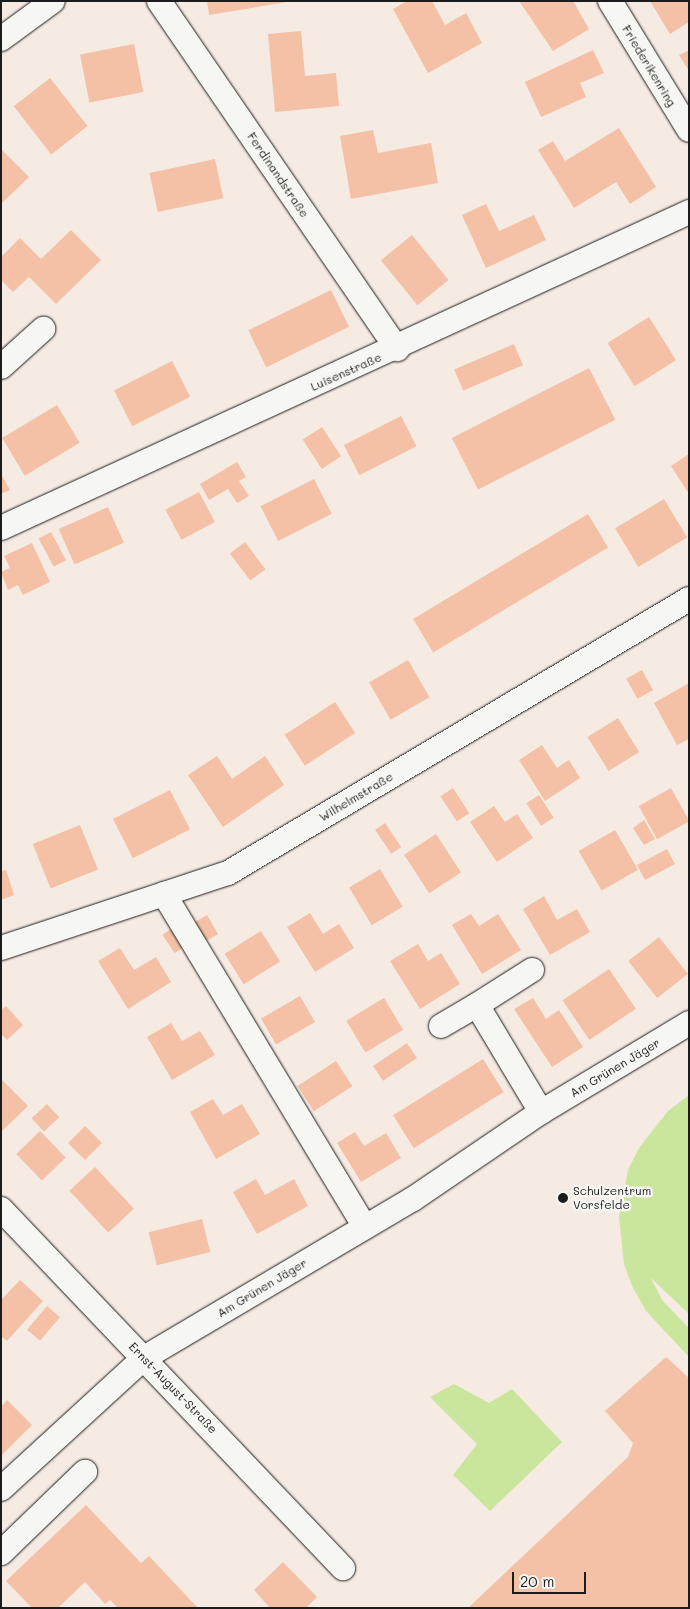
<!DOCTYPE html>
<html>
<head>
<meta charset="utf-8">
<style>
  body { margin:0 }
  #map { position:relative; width:690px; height:1609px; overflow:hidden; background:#f6ebe3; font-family:Mali,sans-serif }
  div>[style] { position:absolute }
  .green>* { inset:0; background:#cae69d }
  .building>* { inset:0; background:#f4c0a6; transform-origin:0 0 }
  .roads { filter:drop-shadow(0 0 1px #1c1c1c) drop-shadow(0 0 1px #1c1c1c) }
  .minor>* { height:24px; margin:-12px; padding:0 12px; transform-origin:12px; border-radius:12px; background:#f6f6f2 }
  .dots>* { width:14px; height:14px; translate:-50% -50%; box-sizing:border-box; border:2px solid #f6f6f2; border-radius:50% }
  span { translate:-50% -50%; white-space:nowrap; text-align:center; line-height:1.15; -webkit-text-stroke:5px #f6f6f2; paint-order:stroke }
  .street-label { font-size:12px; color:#1c1c1c }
  .poi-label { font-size:12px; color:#1c1c1c }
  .left { translate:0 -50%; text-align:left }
  .frame { position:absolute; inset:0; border:2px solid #1c1c1c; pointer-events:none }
  .scale { position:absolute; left:512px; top:1572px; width:74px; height:22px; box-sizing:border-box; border:2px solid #1c1c1c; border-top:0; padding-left:6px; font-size:15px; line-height:18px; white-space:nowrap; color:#1c1c1c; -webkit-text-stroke:4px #f6f6f2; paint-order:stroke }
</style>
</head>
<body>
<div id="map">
  <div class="green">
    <div style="clip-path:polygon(689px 1095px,689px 1314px,651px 1278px,662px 1300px,689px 1328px,689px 1357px,646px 1311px,632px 1286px,624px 1264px,619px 1216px,628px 1170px,639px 1148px,668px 1111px)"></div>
    <div style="clip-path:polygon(454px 1384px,489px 1403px,512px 1389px,562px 1442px,490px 1511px,453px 1475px,477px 1444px,430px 1397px)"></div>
  </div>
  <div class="building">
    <div style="clip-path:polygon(207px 1px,287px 1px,287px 2px,209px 15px)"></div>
    <div style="clip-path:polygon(407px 1px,432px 1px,445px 25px,466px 13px,482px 43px,428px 73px,393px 9px)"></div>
    <div style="clip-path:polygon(519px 1px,573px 1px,589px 29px,553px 51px)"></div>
    <div style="clip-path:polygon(650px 1px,689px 1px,689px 22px,670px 34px)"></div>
    <div style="clip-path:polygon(301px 31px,305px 76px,336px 73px,339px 106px,275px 112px,268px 34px)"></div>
    <div style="left:134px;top:44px;width:49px;height:55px;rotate:79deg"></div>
    <div style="clip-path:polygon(593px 50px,604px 73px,580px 83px,586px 97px,541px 117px,525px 82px)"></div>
    <div style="clip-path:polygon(689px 50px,689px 71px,679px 55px)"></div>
    <div style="left:50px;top:78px;width:61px;height:46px;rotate:52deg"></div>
    <div style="clip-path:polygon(619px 128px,656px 187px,630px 204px,616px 182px,574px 208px,538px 150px,553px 141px,565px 161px)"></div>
    <div style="clip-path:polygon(373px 130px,378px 153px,431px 143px,438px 183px,351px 199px,340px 136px)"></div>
    <div style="clip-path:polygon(1px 149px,29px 177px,1px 204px)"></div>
    <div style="left:215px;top:159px;width:40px;height:67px;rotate:78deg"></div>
    <div style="clip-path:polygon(486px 204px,499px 231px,534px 215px,546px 240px,486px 268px,462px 215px)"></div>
    <div style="clip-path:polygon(71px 230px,101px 260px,56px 304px,29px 277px,13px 292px,1px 280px,1px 257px,20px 238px,41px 259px)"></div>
    <div style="left:412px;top:235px;width:58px;height:40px;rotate:51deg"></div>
    <div style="left:331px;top:290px;width:41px;height:92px;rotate:64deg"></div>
    <div style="left:649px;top:317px;width:51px;height:49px;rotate:58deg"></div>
    <div style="left:514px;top:344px;width:23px;height:65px;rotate:67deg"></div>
    <div style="left:172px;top:361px;width:40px;height:65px;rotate:63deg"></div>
    <div style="left:589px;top:368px;width:58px;height:154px;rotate:63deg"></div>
    <div style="left:57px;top:405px;width:44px;height:64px;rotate:59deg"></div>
    <div style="left:401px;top:416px;width:34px;height:64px;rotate:63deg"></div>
    <div style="left:322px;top:427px;width:35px;height:23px;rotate:57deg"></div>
    <div style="clip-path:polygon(689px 454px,689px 494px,671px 466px)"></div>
    <div style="clip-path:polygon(237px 462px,246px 477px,239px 481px,249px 496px,237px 503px,228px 489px,209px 500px,200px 484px)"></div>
    <div style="clip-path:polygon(1px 474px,10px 490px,1px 494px)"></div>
    <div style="left:314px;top:479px;width:39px;height:60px;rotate:63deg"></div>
    <div style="left:199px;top:492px;width:34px;height:38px;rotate:62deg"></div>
    <div style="left:664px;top:499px;width:45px;height:57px;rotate:59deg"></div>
    <div style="left:108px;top:507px;width:39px;height:54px;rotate:66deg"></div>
    <div style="left:588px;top:514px;width:39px;height:204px;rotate:59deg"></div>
    <div style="left:51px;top:532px;width:32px;height:14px;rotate:62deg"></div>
    <div style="left:245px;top:542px;width:34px;height:19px;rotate:53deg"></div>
    <div style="clip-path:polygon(32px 543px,50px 582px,23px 595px,18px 585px,8px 590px,1px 572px,10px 568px,4px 556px)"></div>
    <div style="left:408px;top:660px;width:43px;height:45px;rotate:60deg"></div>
    <div style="left:642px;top:670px;width:23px;height:18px;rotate:61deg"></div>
    <div style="clip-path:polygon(689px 683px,689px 739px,677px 745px,654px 703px)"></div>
    <div style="left:335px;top:702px;width:37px;height:60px;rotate:57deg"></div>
    <div style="left:618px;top:718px;width:40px;height:36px;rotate:58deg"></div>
    <div style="clip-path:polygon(542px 745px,557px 768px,569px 760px,580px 778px,545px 801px,519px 760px)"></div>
    <div style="clip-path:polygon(217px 756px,232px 779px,265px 756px,284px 785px,223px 827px,188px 775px)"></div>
    <div style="left:453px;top:788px;width:30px;height:15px;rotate:57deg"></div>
    <div style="left:671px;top:788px;width:38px;height:37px;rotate:61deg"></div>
    <div style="left:170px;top:790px;width:44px;height:64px;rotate:63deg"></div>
    <div style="left:539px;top:795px;width:27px;height:15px;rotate:57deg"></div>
    <div style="clip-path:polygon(494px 806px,505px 822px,517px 814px,533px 838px,497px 862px,470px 822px)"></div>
    <div style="clip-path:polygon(644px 820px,655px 839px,644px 845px,633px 828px)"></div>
    <div style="left:385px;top:823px;width:29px;height:12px;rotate:56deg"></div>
    <div style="left:80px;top:825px;width:48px;height:51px;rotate:68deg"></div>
    <div style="left:615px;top:830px;width:46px;height:42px;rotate:60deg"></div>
    <div style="left:436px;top:834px;width:46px;height:38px;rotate:57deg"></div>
    <div style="left:667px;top:849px;width:17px;height:34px;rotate:62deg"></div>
    <div style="left:380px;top:869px;width:44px;height:36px;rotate:59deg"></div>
    <div style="clip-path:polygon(6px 870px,14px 895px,1px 900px,1px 871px)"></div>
    <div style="clip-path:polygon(544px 896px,557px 920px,577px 909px,590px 932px,550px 955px,523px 909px)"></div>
    <div style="clip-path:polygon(310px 913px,323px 934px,339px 924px,354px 948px,315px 972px,287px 927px)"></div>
    <div style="clip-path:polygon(471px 914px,479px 926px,498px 914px,521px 950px,482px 974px,452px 925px)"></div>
    <div style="left:207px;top:915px;width:22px;height:19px;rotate:60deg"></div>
    <div style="left:174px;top:927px;width:22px;height:14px;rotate:56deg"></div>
    <div style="left:261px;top:931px;width:36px;height:43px;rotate:58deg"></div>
    <div style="left:659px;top:937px;width:47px;height:39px;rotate:52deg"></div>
    <div style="clip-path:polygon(418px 944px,428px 961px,441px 953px,460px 984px,420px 1009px,390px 961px)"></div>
    <div style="clip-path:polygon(120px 948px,134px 970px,156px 957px,171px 982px,128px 1009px,98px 961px)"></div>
    <div style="left:609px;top:969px;width:48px;height:56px;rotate:56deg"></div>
    <div style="left:300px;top:996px;width:30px;height:45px;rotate:60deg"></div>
    <div style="left:384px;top:998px;width:37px;height:44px;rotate:59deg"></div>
    <div style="clip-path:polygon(533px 998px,546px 1019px,559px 1010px,583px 1047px,552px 1067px,514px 1009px)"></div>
    <div style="clip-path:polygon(6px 1006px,23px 1025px,7px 1040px,1px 1034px,1px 1010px)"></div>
    <div style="clip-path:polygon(171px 1023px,182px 1041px,200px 1031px,215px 1055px,172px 1080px,147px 1037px)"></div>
    <div style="left:407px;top:1043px;width:18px;height:41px;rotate:56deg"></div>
    <div style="left:483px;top:1059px;width:39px;height:106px;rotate:58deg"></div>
    <div style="left:336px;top:1061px;width:30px;height:46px;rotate:57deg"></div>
    <div style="clip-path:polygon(1px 1079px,28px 1106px,1px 1132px)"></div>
    <div style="clip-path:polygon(213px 1099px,223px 1115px,242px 1104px,260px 1134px,216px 1159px,190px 1112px)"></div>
    <div style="left:47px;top:1104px;width:18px;height:21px;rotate:47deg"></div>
    <div style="left:85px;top:1126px;width:24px;height:24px;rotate:45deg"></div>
    <div style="left:40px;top:1131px;width:37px;height:33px;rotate:46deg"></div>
    <div style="clip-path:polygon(355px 1132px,364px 1146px,386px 1133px,401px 1158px,361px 1182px,337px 1143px)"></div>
    <div style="left:95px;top:1167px;width:57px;height:35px;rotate:47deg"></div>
    <div style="clip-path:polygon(256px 1179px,265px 1195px,294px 1179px,308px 1206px,257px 1234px,233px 1192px)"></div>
    <div style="left:202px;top:1219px;width:34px;height:55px;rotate:76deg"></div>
    <div style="clip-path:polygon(20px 1280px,43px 1301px,7px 1341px,1px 1336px,1px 1300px)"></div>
    <div style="left:47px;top:1306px;width:17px;height:31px;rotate:40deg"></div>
    <div style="clip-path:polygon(666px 1357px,689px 1378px,689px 1608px,468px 1608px,628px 1457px,633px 1443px,605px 1411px)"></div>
    <div style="clip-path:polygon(7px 1400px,32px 1425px,1px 1456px,1px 1407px)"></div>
    <div style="clip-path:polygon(86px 1505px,141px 1563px,149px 1556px,198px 1608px,118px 1608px,110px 1600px,105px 1604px,85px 1582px,58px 1608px,32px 1608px,6px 1581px)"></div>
    <div style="clip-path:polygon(283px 1562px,317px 1597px,306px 1608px,270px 1608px,254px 1590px)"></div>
  </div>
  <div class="roads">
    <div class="minor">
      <div style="left:159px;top:1px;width:422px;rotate:55.6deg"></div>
      <div style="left:610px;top:1px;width:151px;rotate:58.5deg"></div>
      <div style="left:1px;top:39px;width:64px;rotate:-36.2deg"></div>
      <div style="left:1px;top:367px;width:57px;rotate:-42.1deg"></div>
      <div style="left:1px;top:528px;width:757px;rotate:-24.67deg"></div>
      <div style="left:164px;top:894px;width:389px;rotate:58.9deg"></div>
      <div style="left:1px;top:948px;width:239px;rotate:-18.3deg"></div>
      <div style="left:228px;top:873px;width:536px;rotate:-30.73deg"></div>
      <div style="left:532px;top:970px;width:65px;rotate:147.5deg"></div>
      <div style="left:477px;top:1005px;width:125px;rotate:59.1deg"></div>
      <div style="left:441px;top:1026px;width:42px;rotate:-30.3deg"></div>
      <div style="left:1px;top:1209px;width:496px;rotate:46.4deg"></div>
      <div style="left:1px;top:1489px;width:194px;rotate:-42.5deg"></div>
      <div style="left:144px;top:1358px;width:312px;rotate:-30.6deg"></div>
      <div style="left:413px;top:1199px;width:155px;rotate:-34.2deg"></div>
      <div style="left:541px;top:1112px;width:173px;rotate:-31deg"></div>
      <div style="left:1px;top:1553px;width:117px;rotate:-44deg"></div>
    </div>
  </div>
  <div class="dots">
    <div style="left:563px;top:1198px;background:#1c1c1c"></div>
  </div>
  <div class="street-label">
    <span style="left:649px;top:66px;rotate:59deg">Friederikenring</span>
    <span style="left:278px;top:175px;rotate:56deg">Ferdinandstraße</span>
    <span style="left:346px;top:372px;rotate:-24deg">Luisenstraße</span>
    <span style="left:356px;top:797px;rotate:-31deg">Wilhelmstraße</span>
    <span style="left:615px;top:1068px;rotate:-31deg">Am Grünen Jäger</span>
    <span style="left:262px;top:1288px;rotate:-31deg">Am Grünen Jäger</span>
    <span style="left:173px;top:1388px;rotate:46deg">Ernst-August-Straße</span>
  </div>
  <div class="poi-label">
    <span class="left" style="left:573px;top:1198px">Schulzentrum<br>Vorsfelde</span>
  </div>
  <div class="frame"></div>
  <div class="scale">20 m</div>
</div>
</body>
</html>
